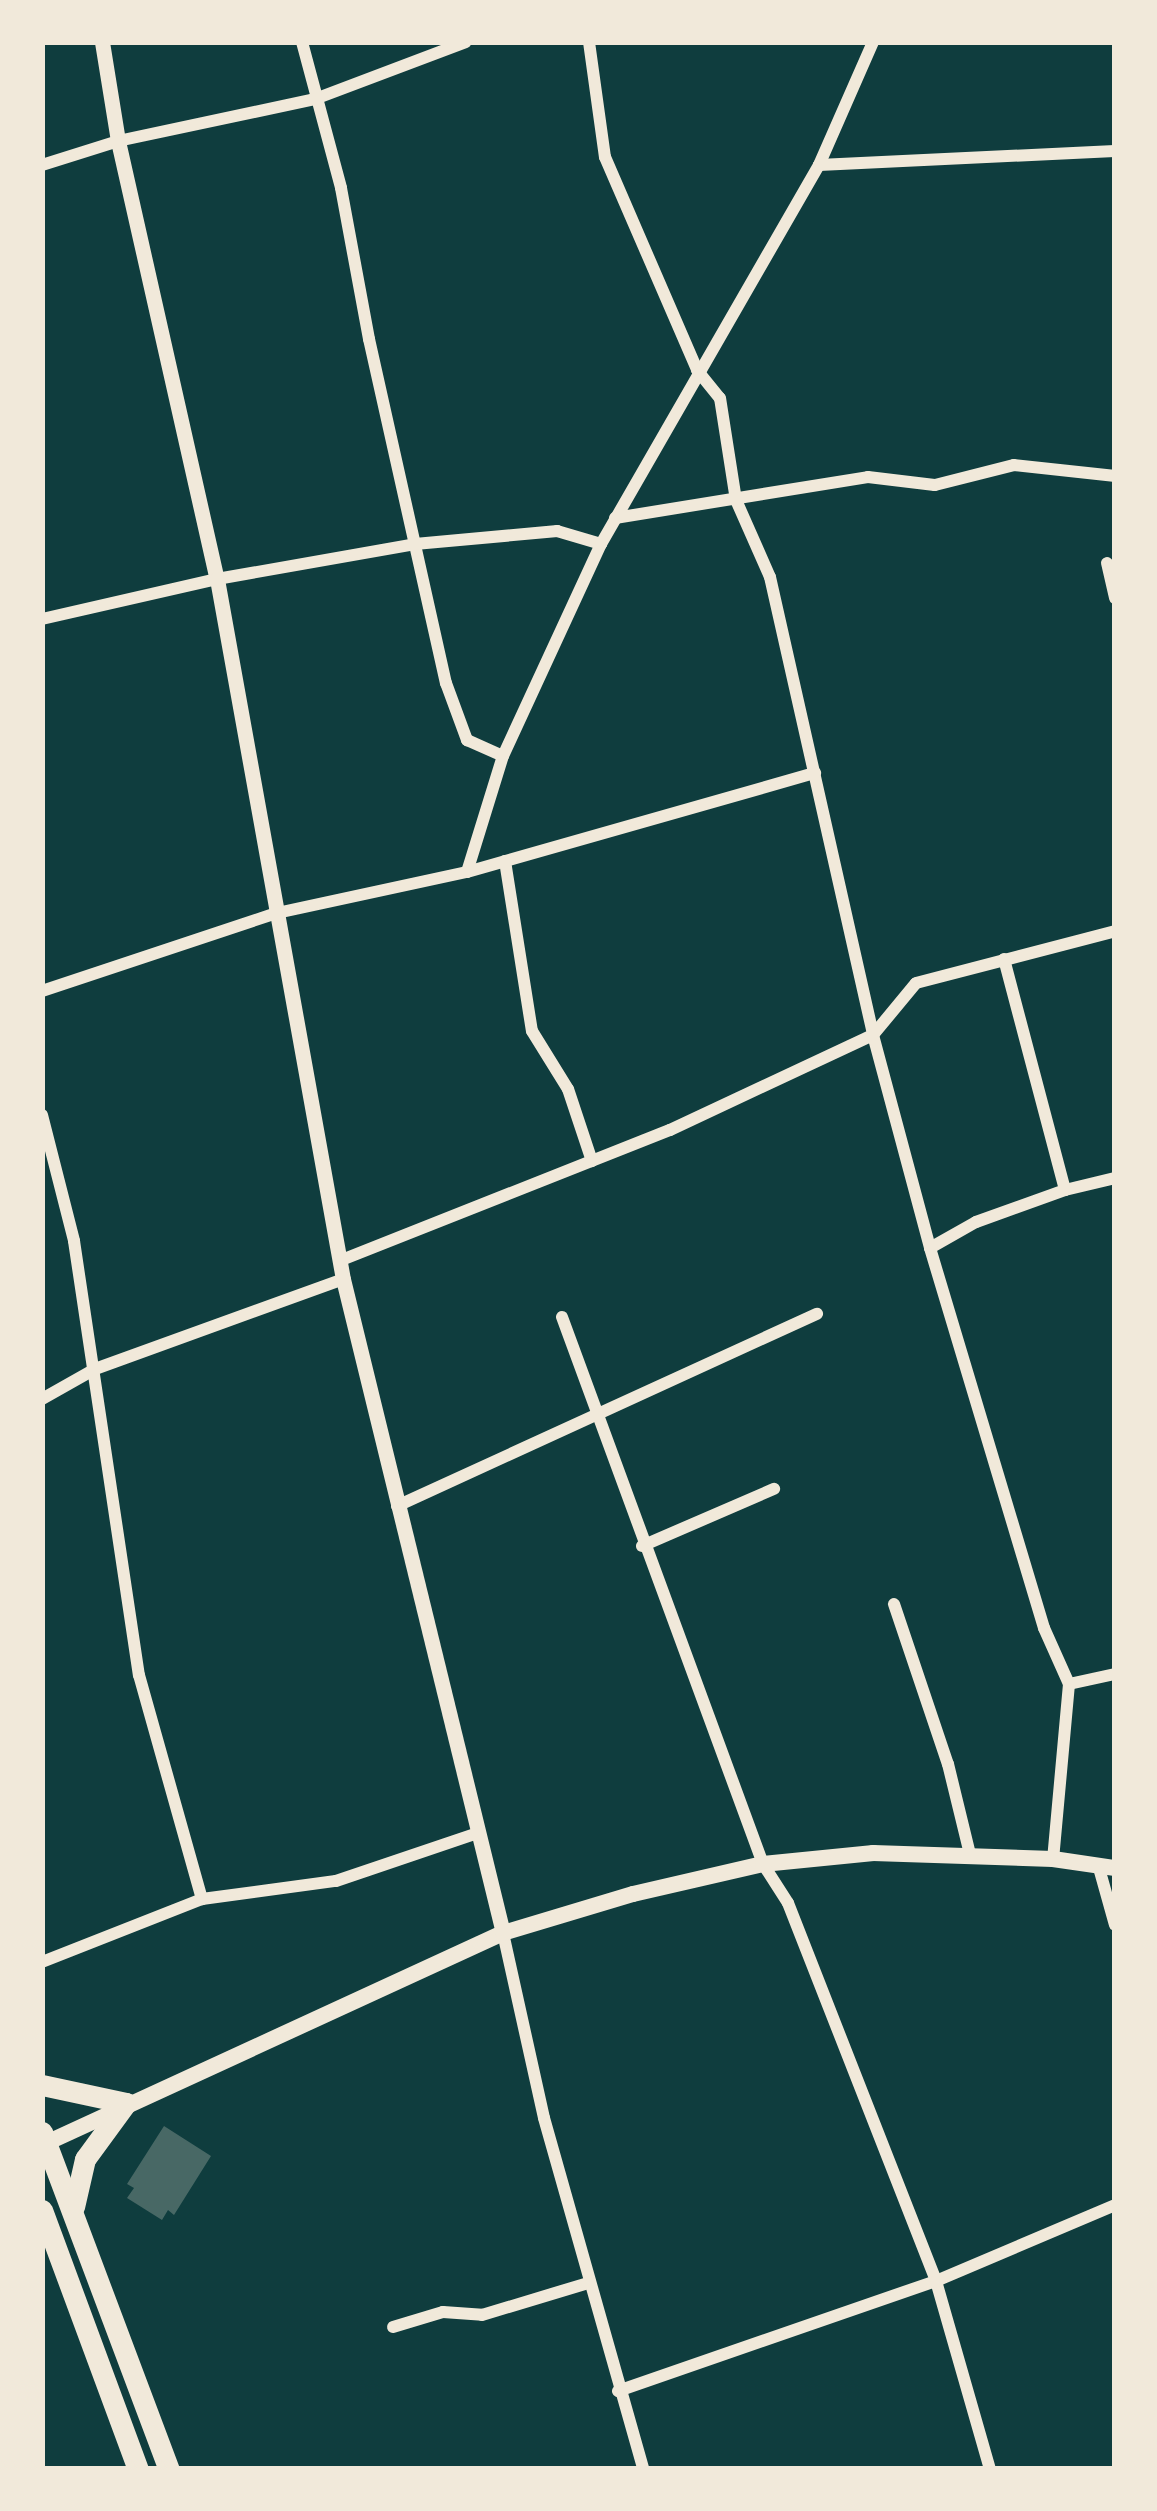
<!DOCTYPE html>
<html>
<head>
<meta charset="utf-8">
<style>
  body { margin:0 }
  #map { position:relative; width:1157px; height:2511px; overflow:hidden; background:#0f3d3e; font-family:"DM Sans",sans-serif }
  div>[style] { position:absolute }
  .building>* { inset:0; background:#486865 }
  .minor>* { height:12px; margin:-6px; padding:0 6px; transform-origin:6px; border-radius:6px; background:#f1e9da }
  .tertiary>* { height:15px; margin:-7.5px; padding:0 7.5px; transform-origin:7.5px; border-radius:7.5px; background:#f1e9da }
  .secondary>* { height:16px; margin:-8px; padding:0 8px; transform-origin:8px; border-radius:8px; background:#f1e9da }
  .trunk>* { height:21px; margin:-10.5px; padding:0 10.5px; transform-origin:10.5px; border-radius:10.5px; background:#f1e9da }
  span { translate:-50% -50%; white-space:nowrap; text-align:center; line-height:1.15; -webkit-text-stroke:9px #f1e9da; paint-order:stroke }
  .frame { position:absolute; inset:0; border:45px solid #f1e9da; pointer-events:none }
</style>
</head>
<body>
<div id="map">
  <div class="building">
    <div style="clip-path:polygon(164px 2126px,211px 2156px,174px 2215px,168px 2210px,162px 2220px,127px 2198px,134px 2188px,127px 2184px)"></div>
  </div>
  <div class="minor">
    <div style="left:302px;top:42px;width:151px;rotate:75deg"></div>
    <div style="left:341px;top:188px;width:154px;rotate:79.5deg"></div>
    <div style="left:369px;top:339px;width:353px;rotate:77.4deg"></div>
    <div style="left:446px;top:683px;width:61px;rotate:69.8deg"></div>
    <div style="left:467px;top:740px;width:39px;rotate:24deg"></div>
    <div style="left:589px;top:42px;width:116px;rotate:82.1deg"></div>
    <div style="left:605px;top:157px;width:232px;rotate:66.6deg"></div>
    <div style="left:697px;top:370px;width:36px;rotate:51deg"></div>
    <div style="left:720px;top:398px;width:103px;rotate:81.1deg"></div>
    <div style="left:736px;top:500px;width:84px;rotate:66.2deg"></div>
    <div style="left:770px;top:577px;width:469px;rotate:77.3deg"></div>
    <div style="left:873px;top:1035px;width:220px;rotate:75deg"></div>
    <div style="left:930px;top:1248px;width:397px;rotate:73.3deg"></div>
    <div style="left:1044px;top:1628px;width:61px;rotate:65.9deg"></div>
    <div style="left:1069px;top:1684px;width:176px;rotate:95.2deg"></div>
    <div style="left:42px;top:165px;width:80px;rotate:-17.5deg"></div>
    <div style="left:118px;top:141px;width:201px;rotate:-12deg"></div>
    <div style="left:315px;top:99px;width:161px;rotate:-20.7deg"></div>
    <div style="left:819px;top:165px;width:296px;rotate:-2.7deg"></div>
    <div style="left:615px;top:518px;width:256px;rotate:-9.2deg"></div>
    <div style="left:868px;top:477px;width:67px;rotate:6.8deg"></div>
    <div style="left:935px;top:485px;width:81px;rotate:-14.2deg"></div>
    <div style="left:1014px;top:465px;width:102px;rotate:6.2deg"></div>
    <div style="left:1107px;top:563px;width:36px;rotate:77deg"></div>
    <div style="left:42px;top:619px;width:180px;rotate:-12.9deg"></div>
    <div style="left:217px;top:579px;width:201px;rotate:-10deg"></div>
    <div style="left:415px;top:544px;width:143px;rotate:-5.2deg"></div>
    <div style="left:557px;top:531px;width:46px;rotate:16.5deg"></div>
    <div style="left:505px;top:861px;width:172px;rotate:81deg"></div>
    <div style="left:532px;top:1031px;width:68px;rotate:58.2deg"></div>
    <div style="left:568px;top:1089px;width:76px;rotate:71.6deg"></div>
    <div style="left:467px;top:872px;width:121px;rotate:-72.8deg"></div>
    <div style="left:503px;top:756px;width:234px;rotate:-65.2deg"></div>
    <div style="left:601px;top:544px;width:437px;rotate:-60.1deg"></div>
    <div style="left:819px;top:165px;width:134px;rotate:-66.3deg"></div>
    <div style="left:1004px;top:959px;width:239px;rotate:75.2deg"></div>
    <div style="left:1065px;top:1190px;width:51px;rotate:-13.5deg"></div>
    <div style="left:42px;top:991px;width:248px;rotate:-18.4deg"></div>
    <div style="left:277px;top:913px;width:194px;rotate:-12.2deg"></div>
    <div style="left:467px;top:872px;width:362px;rotate:-15.9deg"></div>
    <div style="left:42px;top:1115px;width:130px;rotate:75.7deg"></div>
    <div style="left:74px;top:1241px;width:439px;rotate:81.5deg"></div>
    <div style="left:139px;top:1675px;width:233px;rotate:74.3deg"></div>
    <div style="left:202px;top:1899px;width:172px;rotate:158.5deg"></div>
    <div style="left:930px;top:1248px;width:53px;rotate:-29.5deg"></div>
    <div style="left:976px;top:1222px;width:95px;rotate:-19.8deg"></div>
    <div style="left:339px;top:1261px;width:356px;rotate:-21.6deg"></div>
    <div style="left:670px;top:1130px;width:224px;rotate:-25.1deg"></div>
    <div style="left:873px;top:1035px;width:67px;rotate:-50.4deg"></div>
    <div style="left:916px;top:983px;width:206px;rotate:-14.6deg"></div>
    <div style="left:562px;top:1317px;width:583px;rotate:69.82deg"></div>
    <div style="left:763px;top:1864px;width:46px;rotate:57.3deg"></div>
    <div style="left:788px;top:1903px;width:406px;rotate:68.6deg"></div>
    <div style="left:936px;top:2281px;width:196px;rotate:74deg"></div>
    <div style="left:42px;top:1399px;width:61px;rotate:-29.5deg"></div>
    <div style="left:95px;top:1369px;width:264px;rotate:-19.9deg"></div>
    <div style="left:397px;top:1506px;width:462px;rotate:-24.6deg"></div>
    <div style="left:642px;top:1546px;width:144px;rotate:-23.4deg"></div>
    <div style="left:894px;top:1604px;width:169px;rotate:71.4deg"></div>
    <div style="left:948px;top:1764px;width:93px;rotate:76.3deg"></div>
    <div style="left:1069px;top:1684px;width:47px;rotate:-12.3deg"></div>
    <div style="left:1099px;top:1868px;width:59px;rotate:74.3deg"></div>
    <div style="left:202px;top:1899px;width:135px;rotate:-7.7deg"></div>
    <div style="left:336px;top:1881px;width:150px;rotate:-18.7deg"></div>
    <div style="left:503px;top:1933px;width:189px;rotate:77.5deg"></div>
    <div style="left:544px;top:2118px;width:365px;rotate:74.2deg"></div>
    <div style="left:393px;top:2327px;width:52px;rotate:-16.7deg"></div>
    <div style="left:443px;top:2312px;width:39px;rotate:4deg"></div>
    <div style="left:482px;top:2315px;width:111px;rotate:-16.8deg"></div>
    <div style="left:618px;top:2391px;width:336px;rotate:-19.1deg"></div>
    <div style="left:936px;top:2281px;width:194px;rotate:-23deg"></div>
  </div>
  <div class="tertiary">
    <div style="left:102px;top:42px;width:100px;rotate:80.8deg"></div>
    <div style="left:118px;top:141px;width:449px;rotate:77.3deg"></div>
    <div style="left:217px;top:579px;width:711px;rotate:79.8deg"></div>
    <div style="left:343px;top:1279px;width:673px;rotate:76.25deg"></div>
  </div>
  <div class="secondary">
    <div style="left:42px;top:2145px;width:507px;rotate:-24.7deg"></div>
    <div style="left:503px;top:1933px;width:136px;rotate:-16.7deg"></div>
    <div style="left:633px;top:1894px;width:133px;rotate:-13deg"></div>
    <div style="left:763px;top:1864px;width:111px;rotate:-5.7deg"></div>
    <div style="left:873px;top:1853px;width:180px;rotate:1.9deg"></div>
    <div style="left:1053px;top:1859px;width:63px;rotate:8.3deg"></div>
  </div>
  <div class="trunk">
    <div style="left:42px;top:2085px;width:86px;rotate:12.1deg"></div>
    <div style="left:126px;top:2103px;width:69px;rotate:126.2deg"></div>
    <div style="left:85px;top:2159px;width:49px;rotate:102.9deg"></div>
    <div style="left:42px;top:2132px;width:360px;rotate:69.4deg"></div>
    <div style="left:42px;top:2210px;width:276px;rotate:69.7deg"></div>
  </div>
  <div class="frame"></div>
</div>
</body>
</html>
